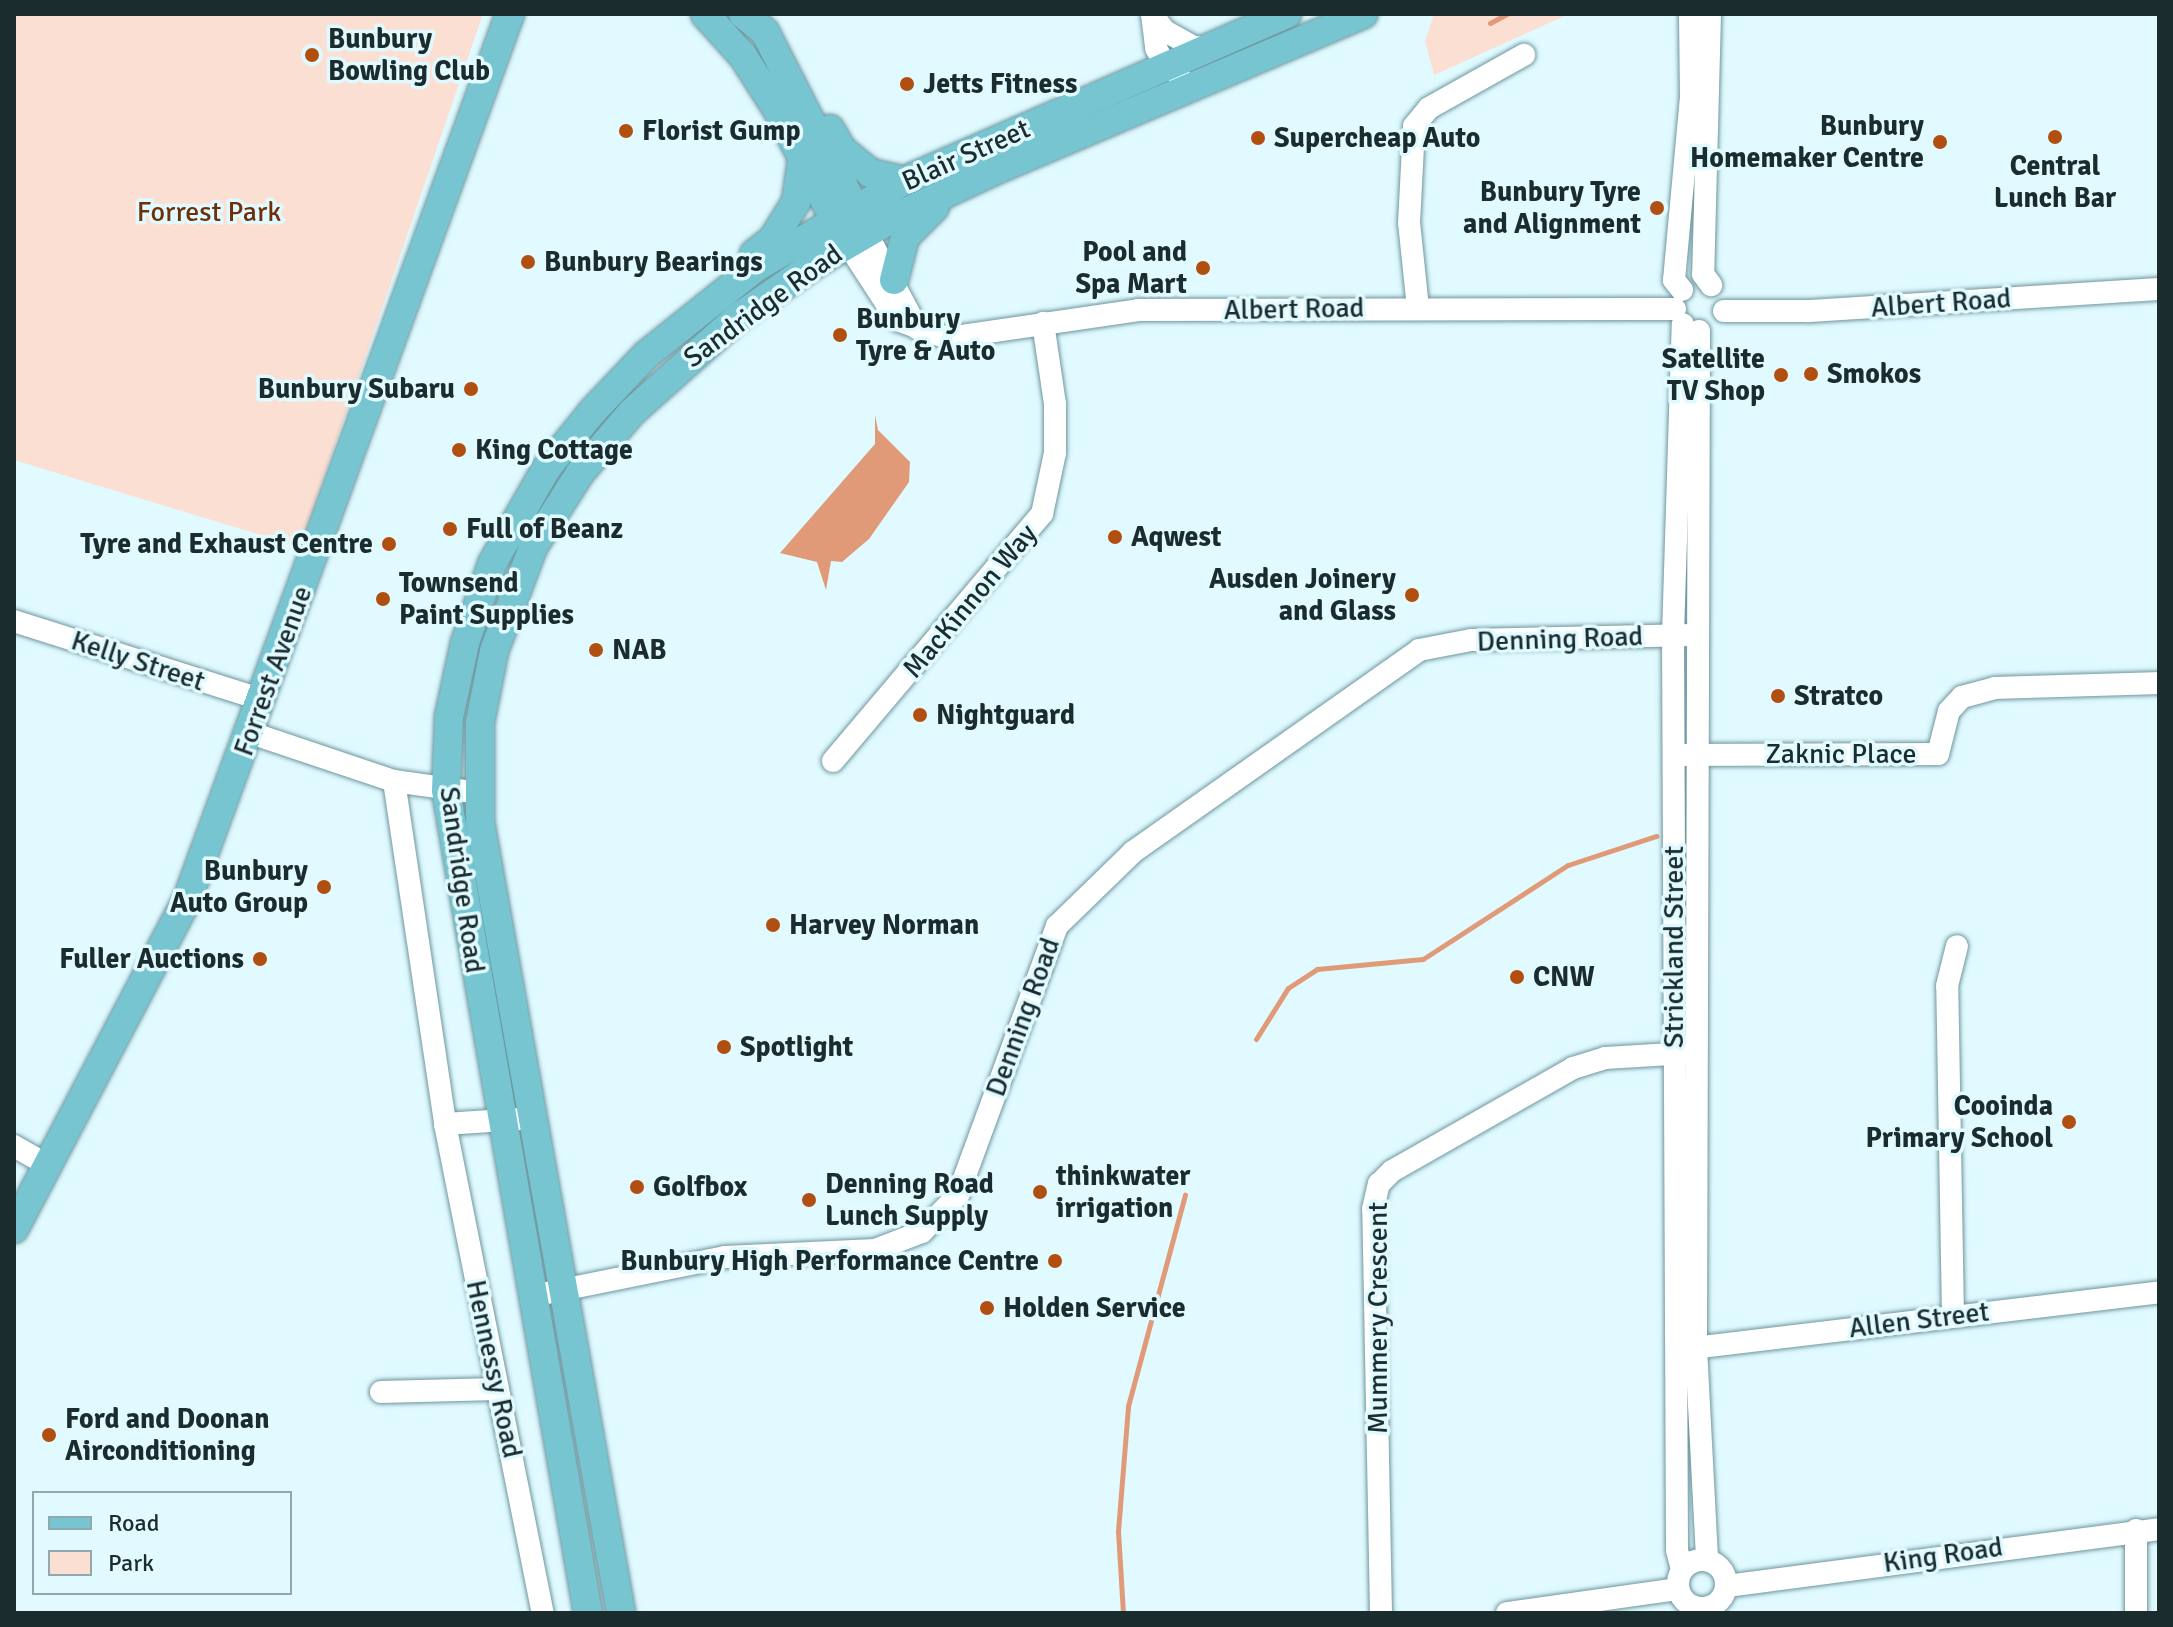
<!DOCTYPE html>
<html>
<head>
<meta charset="utf-8">
<style>
  body { margin:0 }
  #map { position:relative; width:2173px; height:1627px; overflow:hidden; background:#e0faff; font-family:Signika,sans-serif }
  div>[style] { position:absolute }
  .green>* { inset:0; background:#fbdfd2 }
  .water>* { inset:0; background:#e09a78 }
  .stream>* { height:5px; margin:-2.5px; padding:0 2.5px; transform-origin:2.5px; border-radius:2.5px; background:#e09a78 }
  .roads { filter:drop-shadow(0 0 2px #6e969e) drop-shadow(0 0 2px #6e969e) }
  .minor>* { height:22px; margin:-11px; padding:0 11px; transform-origin:11px; border-radius:11px; background:#fff }
  .minor>.ring { margin:-11px; padding:0; box-sizing:content-box; background:none; border:22px solid #fff; border-radius:50% }
  .major>* { height:28px; margin:-14px; padding:0 14px; transform-origin:14px; border-radius:14px; background:#76c5d1 }
  .dots>* { width:22px; height:22px; translate:-50% -50%; box-sizing:border-box; border:4px solid #e0faff; border-radius:50% }
  span { translate:-50% -50%; white-space:nowrap; text-align:center; line-height:1.15; -webkit-text-stroke:7px #e0faff; paint-order:stroke }
  .poi-label { font-size:28px; color:#1b2c2f; font-weight:700 }
  .left { translate:0 -50%; text-align:left }
  .right { translate:-100% -50%; text-align:right }
  .street-label { font-size:28px; color:#1b2c2f }
  .park-label { font-size:28px; color:#6f3009 }
  .frame { position:absolute; inset:0; border:16px solid #1b2c2f; pointer-events:none }
  .legend { position:absolute; left:32px; top:1491px; width:260px; height:104px; box-sizing:border-box; background:#e0faff; border:2px solid #91a8ac; margin:0; padding:10px 14px; list-style:none; font-size:24px; color:#1b2c2f }
  .legend li { display:flex; align-items:center; gap:16px; height:40px }
  .legend b { width:40px; border:2px solid #91a8ac }
</style>
</head>
<body>
<div id="map">
  <div class="green">
    <div style="clip-path:polygon(14px 14px,483px 14px,300px 547px,14px 460px)"></div>
    <div style="clip-path:polygon(1434px 14px,1569px 14px,1434px 75px,1425px 41px)"></div>
  </div>
  <div class="water">
    <div style="clip-path:polygon(875px 415px,878px 430px,910px 462px,909px 482px,869px 539px,842px 562px,831px 561px,826px 590px,817px 562px,780px 553px,875px 444px)"></div>
  </div>
  <div class="stream">
    <div style="left:1490px;top:23px;width:19px;rotate:-28deg"></div>
    <div style="left:1256px;top:1039px;width:60px;rotate:-57.9deg"></div>
    <div style="left:1288px;top:988px;width:35px;rotate:-33deg"></div>
    <div style="left:1317px;top:969px;width:106px;rotate:-5.4deg"></div>
    <div style="left:1423px;top:959px;width:173px;rotate:-33deg"></div>
    <div style="left:1568px;top:865px;width:93px;rotate:-18.2deg"></div>
    <div style="left:1123px;top:1613px;width:82px;rotate:-93.5deg"></div>
    <div style="left:1118px;top:1531px;width:125px;rotate:-85.4deg"></div>
    <div style="left:1128px;top:1406px;width:219px;rotate:-74.9deg"></div>
  </div>
  <div class="roads">
    <div class="minor">
      <div style="left:1152px;top:14px;width:34px;rotate:83deg"></div>
      <div style="left:1156px;top:48px;width:21px;rotate:62deg"></div>
      <div style="left:1166px;top:67px;width:14px;rotate:25deg"></div>
      <div style="left:1152px;top:14px;width:21px;rotate:53deg"></div>
      <div style="left:1165px;top:31px;width:33px;rotate:29deg"></div>
      <div style="left:1194px;top:47px;width:15px;rotate:4deg"></div>
      <div style="left:1710px;top:14px;width:260px;rotate:91.5deg"></div>
      <div style="left:1703px;top:274px;width:14px;rotate:54deg"></div>
      <div style="left:866px;top:232px;width:109px;rotate:62deg"></div>
      <div style="left:847px;top:243px;width:92px;rotate:57deg"></div>
      <div style="left:897px;top:320px;width:53px;rotate:19.8deg"></div>
      <div style="left:947px;top:338px;width:193px;rotate:-8.3deg"></div>
      <div style="left:1138px;top:310px;width:537px;rotate:-0.11deg"></div>
      <div style="left:1682px;top:290px;width:13px;rotate:-129deg"></div>
      <div style="left:1674px;top:280px;width:183px;rotate:-84.7deg"></div>
      <div style="left:1691px;top:98px;width:84px;rotate:-90.7deg"></div>
      <div style="left:1418px;top:308px;width:85px;rotate:-96deg"></div>
      <div style="left:1409px;top:223px;width:97px;rotate:-87deg"></div>
      <div style="left:1414px;top:126px;width:23px;rotate:-50deg"></div>
      <div style="left:1429px;top:108px;width:109px;rotate:-29.2deg"></div>
      <div style="left:1724px;top:311px;width:85px"></div>
      <div style="left:1809px;top:311px;width:351px;rotate:-3.6deg"></div>
      <div style="left:1699px;top:331px;width:1017px;rotate:90.17deg"></div>
      <div style="left:1696px;top:1348px;width:212px;rotate:87deg"></div>
      <div style="left:14px;top:621px;width:261px;rotate:17.6deg"></div>
      <div style="left:251px;top:733px;width:151px;rotate:18.6deg"></div>
      <div style="left:394px;top:781px;width:85px;rotate:8.1deg"></div>
      <div style="left:1684px;top:755px;width:254px;rotate:-0.2deg"></div>
      <div style="left:1938px;top:754px;width:44px;rotate:-75.7deg"></div>
      <div style="left:1949px;top:711px;width:19px;rotate:-47deg"></div>
      <div style="left:1962px;top:697px;width:34px;rotate:-15deg"></div>
      <div style="left:1995px;top:688px;width:164px;rotate:-1.7deg"></div>
      <div style="left:833px;top:761px;width:324px;rotate:-49.8deg"></div>
      <div style="left:1042px;top:514px;width:62px;rotate:-78deg"></div>
      <div style="left:1055px;top:453px;width:49px;rotate:-90deg"></div>
      <div style="left:1055px;top:404px;width:82px;rotate:-98.4deg"></div>
      <div style="left:394px;top:781px;width:347px;rotate:81.5deg"></div>
      <div style="left:445px;top:1124px;width:499px;rotate:78.7deg"></div>
      <div style="left:445px;top:1124px;width:75px;rotate:-3.8deg"></div>
      <div style="left:14px;top:1146px;width:40px;rotate:29.7deg"></div>
      <div style="left:532px;top:1296px;width:197px;rotate:-11.4deg"></div>
      <div style="left:725px;top:1257px;width:150px;rotate:-2.7deg"></div>
      <div style="left:875px;top:1250px;width:50px;rotate:-21deg"></div>
      <div style="left:922px;top:1232px;width:52px;rotate:-45.8deg"></div>
      <div style="left:958px;top:1195px;width:287px;rotate:-69.8deg"></div>
      <div style="left:1057px;top:926px;width:106px;rotate:-44.2deg"></div>
      <div style="left:1133px;top:852px;width:350px;rotate:-35.2deg"></div>
      <div style="left:1419px;top:650px;width:53px;rotate:-10.9deg"></div>
      <div style="left:1471px;top:640px;width:223px;rotate:-1.3deg"></div>
      <div style="left:1953px;top:1316px;width:330px;rotate:-91deg"></div>
      <div style="left:1947px;top:986px;width:41px;rotate:-76deg"></div>
      <div style="left:1684px;top:1349px;width:478px;rotate:-6.8deg"></div>
      <div style="left:381px;top:1392px;width:116px;rotate:-1.5deg"></div>
      <div style="left:2136px;top:1530px;width:83px;rotate:90deg"></div>
      <div class="ring" style="left:1678px;top:1560px;width:26px;height:26px"></div>
      <div style="left:1682px;top:1570px;width:21px;rotate:-104deg"></div>
      <div style="left:1677px;top:1550px;width:915px;rotate:-90.25deg"></div>
      <div style="left:1673px;top:635px;width:311px;rotate:-88.2deg"></div>
      <div style="left:1727px;top:1586px;width:436px;rotate:-7.5deg"></div>
      <div style="left:1381px;top:1613px;width:404px;rotate:-91.1deg"></div>
      <div style="left:1373px;top:1209px;width:26px;rotate:-77deg"></div>
      <div style="left:1379px;top:1184px;width:18px;rotate:-45deg"></div>
      <div style="left:1392px;top:1171px;width:208px;rotate:-29.6deg"></div>
      <div style="left:1573px;top:1068px;width:34px;rotate:-17deg"></div>
      <div style="left:1605px;top:1058px;width:83px;rotate:-3.4deg"></div>
      <div style="left:1507px;top:1613px;width:173px;rotate:-8deg"></div>
    </div>
    <div class="major">
      <div style="left:705px;top:14px;width:57px;rotate:47.9deg"></div>
      <div style="left:743px;top:56px;width:65px;rotate:57.5deg"></div>
      <div style="left:778px;top:111px;width:141px;rotate:62.5deg"></div>
      <div style="left:743px;top:14px;width:28px;rotate:39deg"></div>
      <div style="left:765px;top:32px;width:216px;rotate:63deg"></div>
      <div style="left:830px;top:129px;width:24px;rotate:60deg"></div>
      <div style="left:842px;top:150px;width:36px;rotate:39deg"></div>
      <div style="left:870px;top:173px;width:35px;rotate:13deg"></div>
      <div style="left:754px;top:254px;width:24px;rotate:-38deg"></div>
      <div style="left:773px;top:239px;width:44px;rotate:-58.1deg"></div>
      <div style="left:796px;top:202px;width:42px;rotate:-81.9deg"></div>
      <div style="left:894px;top:280px;width:44px;rotate:-75.7deg"></div>
      <div style="left:905px;top:237px;width:42px;rotate:-45deg"></div>
      <div style="left:14px;top:1229px;width:372px;rotate:-62.3deg"></div>
      <div style="left:187px;top:900px;width:943px;rotate:-69.97deg"></div>
      <div style="left:588px;top:1613px;width:835px;rotate:-99.79deg"></div>
      <div style="left:446px;top:790px;width:73px;rotate:-87.6deg"></div>
      <div style="left:449px;top:717px;width:76px;rotate:-77.8deg"></div>
      <div style="left:465px;top:643px;width:83px;rotate:-71.1deg"></div>
      <div style="left:492px;top:564px;width:109px;rotate:-60.4deg"></div>
      <div style="left:546px;top:469px;width:73px;rotate:-51.1deg"></div>
      <div style="left:592px;top:412px;width:79px;rotate:-46.5deg"></div>
      <div style="left:646px;top:355px;width:139px;rotate:-38.6deg"></div>
      <div style="left:755px;top:268px;width:173px;rotate:-30.3deg"></div>
      <div style="left:904px;top:181px;width:418px;rotate:-23.6deg"></div>
      <div style="left:621px;top:1613px;width:803px;rotate:-100.11deg"></div>
      <div style="left:480px;top:822px;width:100px;rotate:-90deg"></div>
      <div style="left:480px;top:722px;width:72px;rotate:-78.8deg"></div>
      <div style="left:494px;top:651px;width:111px;rotate:-69.4deg"></div>
      <div style="left:533px;top:547px;width:88px;rotate:-57.6deg"></div>
      <div style="left:580px;top:473px;width:80px;rotate:-49.6deg"></div>
      <div style="left:632px;top:412px;width:141px;rotate:-41.8deg"></div>
      <div style="left:737px;top:318px;width:96px;rotate:-34.8deg"></div>
      <div style="left:816px;top:263px;width:89px;rotate:-30.3deg"></div>
      <div style="left:893px;top:218px;width:114px;rotate:-25deg"></div>
      <div style="left:996px;top:170px;width:399px;rotate:-23deg"></div>
    </div>
  </div>
  <div class="dots">
    <div style="left:312px;top:55px;background:#b14f11"></div>
    <div style="left:907px;top:84px;background:#b14f11"></div>
    <div style="left:626px;top:131px;background:#b14f11"></div>
    <div style="left:2055px;top:137px;background:#b14f11"></div>
    <div style="left:1258px;top:138px;background:#b14f11"></div>
    <div style="left:1940px;top:142px;background:#b14f11"></div>
    <div style="left:1657px;top:208px;background:#b14f11"></div>
    <div style="left:528px;top:262px;background:#b14f11"></div>
    <div style="left:1203px;top:268px;background:#b14f11"></div>
    <div style="left:840px;top:335px;background:#b14f11"></div>
    <div style="left:1811px;top:374px;background:#b14f11"></div>
    <div style="left:1781px;top:375px;background:#b14f11"></div>
    <div style="left:471px;top:389px;background:#b14f11"></div>
    <div style="left:459px;top:450px;background:#b14f11"></div>
    <div style="left:450px;top:529px;background:#b14f11"></div>
    <div style="left:1115px;top:537px;background:#b14f11"></div>
    <div style="left:389px;top:544px;background:#b14f11"></div>
    <div style="left:1412px;top:595px;background:#b14f11"></div>
    <div style="left:383px;top:599px;background:#b14f11"></div>
    <div style="left:596px;top:650px;background:#b14f11"></div>
    <div style="left:1778px;top:696px;background:#b14f11"></div>
    <div style="left:920px;top:715px;background:#b14f11"></div>
    <div style="left:324px;top:887px;background:#b14f11"></div>
    <div style="left:773px;top:925px;background:#b14f11"></div>
    <div style="left:260px;top:959px;background:#b14f11"></div>
    <div style="left:1517px;top:977px;background:#b14f11"></div>
    <div style="left:724px;top:1047px;background:#b14f11"></div>
    <div style="left:2069px;top:1122px;background:#b14f11"></div>
    <div style="left:637px;top:1187px;background:#b14f11"></div>
    <div style="left:1040px;top:1192px;background:#b14f11"></div>
    <div style="left:809px;top:1200px;background:#b14f11"></div>
    <div style="left:1055px;top:1261px;background:#b14f11"></div>
    <div style="left:987px;top:1308px;background:#b14f11"></div>
    <div style="left:49px;top:1435px;background:#b14f11"></div>
  </div>
  <div class="poi-label">
    <span class="left" style="left:328px;top:55px">Bunbury<br>Bowling Club</span>
    <span class="left" style="left:923px;top:84px">Jetts Fitness</span>
    <span class="right" style="left:1924px;top:142px">Bunbury<br>Homemaker Centre</span>
    <span class="left" style="left:642px;top:131px">Florist Gump</span>
    <span class="left" style="left:1274px;top:138px">Supercheap Auto</span>
    <span style="left:2055px;top:182px">Central<br>Lunch Bar</span>
    <span class="right" style="left:1641px;top:208px">Bunbury Tyre<br>and Alignment</span>
    <span class="right" style="left:1187px;top:268px">Pool and<br>Spa Mart</span>
    <span class="left" style="left:544px;top:262px">Bunbury Bearings</span>
    <span class="left" style="left:856px;top:335px">Bunbury<br>Tyre &amp; Auto</span>
    <span class="right" style="left:1765px;top:375px">Satellite<br>TV Shop</span>
    <span class="left" style="left:1827px;top:374px">Smokos</span>
    <span class="right" style="left:455px;top:389px">Bunbury Subaru</span>
    <span class="left" style="left:475px;top:450px">King Cottage</span>
    <span class="left" style="left:466px;top:529px">Full of Beanz</span>
    <span class="left" style="left:1131px;top:537px">Aqwest</span>
    <span class="right" style="left:373px;top:544px">Tyre and Exhaust Centre</span>
    <span class="right" style="left:1396px;top:595px">Ausden Joinery<br>and Glass</span>
    <span class="left" style="left:399px;top:599px">Townsend<br>Paint Supplies</span>
    <span class="left" style="left:612px;top:650px">NAB</span>
    <span class="left" style="left:1794px;top:696px">Stratco</span>
    <span class="left" style="left:936px;top:715px">Nightguard</span>
    <span class="right" style="left:308px;top:887px">Bunbury<br>Auto Group</span>
    <span class="left" style="left:789px;top:925px">Harvey Norman</span>
    <span class="right" style="left:244px;top:959px">Fuller Auctions</span>
    <span class="left" style="left:1533px;top:977px">CNW</span>
    <span class="left" style="left:740px;top:1047px">Spotlight</span>
    <span class="right" style="left:2053px;top:1122px">Cooinda<br>Primary School</span>
    <span class="left" style="left:1056px;top:1192px">thinkwater<br>irrigation</span>
    <span class="left" style="left:825px;top:1200px">Denning Road<br>Lunch Supply</span>
    <span class="left" style="left:653px;top:1187px">Golfbox</span>
    <span class="right" style="left:1039px;top:1261px">Bunbury High Performance Centre</span>
    <span class="left" style="left:1003px;top:1308px">Holden Service</span>
    <span class="left" style="left:65px;top:1435px">Ford and Doonan<br>Airconditioning</span>
  </div>
  <div class="street-label">
    <span style="left:966px;top:155px;rotate:-24deg">Blair Street</span>
    <span style="left:1941px;top:303px;rotate:-4deg">Albert Road</span>
    <span style="left:763px;top:306px;rotate:-36deg">Sandridge Road</span>
    <span style="left:1294px;top:309px;rotate:-1deg">Albert Road</span>
    <span style="left:970px;top:601px;rotate:-50deg">MacKinnon Way</span>
    <span style="left:1560px;top:639px;rotate:-2deg">Denning Road</span>
    <span style="left:138px;top:661px;rotate:18deg">Kelly Street</span>
    <span style="left:273px;top:671px;rotate:-70deg">Forrest Avenue</span>
    <span style="left:1841px;top:754px">Zaknic Place</span>
    <span style="left:462px;top:880px;rotate:82deg">Sandridge Road</span>
    <span style="left:1674px;top:947px;rotate:-90deg">Strickland Street</span>
    <span style="left:1023px;top:1017px;rotate:-70deg">Denning Road</span>
    <span style="left:1378px;top:1318px;rotate:-90deg">Mummery Crescent</span>
    <span style="left:1919px;top:1320px;rotate:-7deg">Allen Street</span>
    <span style="left:494px;top:1369px;rotate:78deg">Hennessy Road</span>
    <span style="left:1943px;top:1555px;rotate:-8deg">King Road</span>
  </div>
  <div class="park-label">
    <span style="left:209px;top:212px">Forrest Park</span>
  </div>
  <div class="frame"></div>
  <ul class="legend">
  <li><b style="height:10px;background:#76c5d1"></b>Road</li>
  <li><b style="height:22px;background:#fbdfd2"></b>Park</li>
  </ul>
</div>
</body>
</html>
